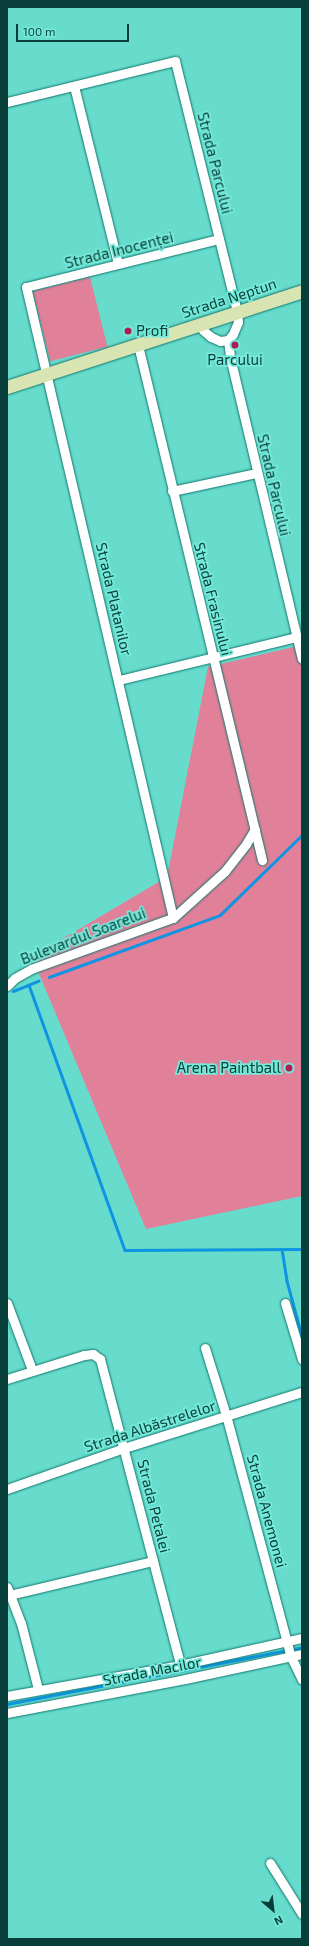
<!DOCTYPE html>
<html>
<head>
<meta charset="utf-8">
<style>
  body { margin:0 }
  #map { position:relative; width:309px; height:1946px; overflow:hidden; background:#67dccd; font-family:"Exo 2",sans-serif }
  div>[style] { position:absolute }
  .green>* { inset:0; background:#e18099; transform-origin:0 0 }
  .stream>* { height:2.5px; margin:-1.25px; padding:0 1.25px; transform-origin:1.25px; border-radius:1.25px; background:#0f94e3 }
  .roads { filter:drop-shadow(0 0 1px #12776d) drop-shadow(0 0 1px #12776d) }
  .street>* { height:9px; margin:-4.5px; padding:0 4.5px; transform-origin:4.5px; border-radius:4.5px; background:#fff }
  .secondary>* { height:13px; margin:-6.5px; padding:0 6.5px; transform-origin:6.5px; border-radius:6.5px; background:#d9e4b3 }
  .dots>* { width:11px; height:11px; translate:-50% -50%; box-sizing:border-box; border:2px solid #75eada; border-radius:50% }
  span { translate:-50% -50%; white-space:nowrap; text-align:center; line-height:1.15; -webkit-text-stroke:3.5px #75eada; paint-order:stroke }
  .street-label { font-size:15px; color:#083e39 }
  .poi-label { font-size:15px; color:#083e39 }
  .left { translate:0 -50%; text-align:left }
  .right { translate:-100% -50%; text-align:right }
  .frame { position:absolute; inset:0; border:8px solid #083e39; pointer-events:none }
  .north { position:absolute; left:253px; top:1890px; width:40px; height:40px; -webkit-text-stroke:3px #75eada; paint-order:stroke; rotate:152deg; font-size:11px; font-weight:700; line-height:16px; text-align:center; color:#083e39 }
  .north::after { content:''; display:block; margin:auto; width:14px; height:18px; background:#083e39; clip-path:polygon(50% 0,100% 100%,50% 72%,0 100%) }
  .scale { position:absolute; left:16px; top:24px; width:113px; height:18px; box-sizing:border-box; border:2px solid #083e39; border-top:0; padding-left:5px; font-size:12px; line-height:14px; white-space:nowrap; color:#083e39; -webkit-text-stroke:3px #75eada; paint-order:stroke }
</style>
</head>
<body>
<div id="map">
  <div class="green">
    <div style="left:90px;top:277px;width:72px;height:59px;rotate:76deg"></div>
    <div style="clip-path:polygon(302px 645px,302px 1196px,146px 1229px,32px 957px,167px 877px,208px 667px)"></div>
  </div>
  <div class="stream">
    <div style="left:49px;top:977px;width:182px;rotate:-19.9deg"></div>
    <div style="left:220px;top:915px;width:115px;rotate:-44.3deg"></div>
    <div style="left:39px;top:981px;width:11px;rotate:158deg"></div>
    <div style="left:29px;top:985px;width:282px;rotate:70.1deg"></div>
    <div style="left:125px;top:1250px;width:177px;rotate:-0.3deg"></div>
    <div style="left:13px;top:991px;width:17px;rotate:-21deg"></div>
    <div style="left:282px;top:1249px;width:32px;rotate:81deg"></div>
    <div style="left:287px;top:1281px;width:57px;rotate:74.7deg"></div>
    <div style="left:7px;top:1704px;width:300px;rotate:-10.9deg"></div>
  </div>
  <div class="roads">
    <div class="street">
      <div style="left:74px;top:86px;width:183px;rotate:76.1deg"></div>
      <div style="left:7px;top:102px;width:173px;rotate:-13.7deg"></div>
      <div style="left:175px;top:61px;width:259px;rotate:76.1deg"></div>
      <div style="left:237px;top:312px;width:10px;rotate:84deg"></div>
      <div style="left:238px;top:322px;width:13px;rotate:113deg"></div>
      <div style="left:233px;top:334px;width:8px;rotate:130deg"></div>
      <div style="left:228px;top:340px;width:8px;rotate:173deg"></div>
      <div style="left:220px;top:341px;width:10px;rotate:-156deg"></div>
      <div style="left:211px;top:337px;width:11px;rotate:-139deg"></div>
      <div style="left:203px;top:330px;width:6px;rotate:-108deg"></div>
      <div style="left:228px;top:340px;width:17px;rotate:83deg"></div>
      <div style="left:230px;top:357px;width:310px;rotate:76.6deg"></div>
      <div style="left:138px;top:345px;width:530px;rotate:76.46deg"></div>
      <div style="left:172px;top:491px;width:87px;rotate:-12deg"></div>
      <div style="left:119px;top:680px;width:183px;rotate:-13.6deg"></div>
      <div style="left:173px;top:918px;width:648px;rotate:-103.11deg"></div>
      <div style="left:26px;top:287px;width:199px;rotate:-14deg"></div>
      <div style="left:7px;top:986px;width:11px;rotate:-45deg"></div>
      <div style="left:15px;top:978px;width:18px;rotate:-29deg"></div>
      <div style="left:31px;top:969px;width:151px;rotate:-19.8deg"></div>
      <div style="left:173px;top:918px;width:70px;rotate:-42.1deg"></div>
      <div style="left:225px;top:871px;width:34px;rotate:-52deg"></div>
      <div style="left:246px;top:844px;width:17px;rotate:-59deg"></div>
      <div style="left:7px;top:1303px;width:72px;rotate:69.5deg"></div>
      <div style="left:285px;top:1303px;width:59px;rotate:73.1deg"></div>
      <div style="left:205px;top:1348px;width:70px;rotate:72.6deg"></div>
      <div style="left:226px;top:1415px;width:251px;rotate:75deg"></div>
      <div style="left:291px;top:1657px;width:25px;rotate:64deg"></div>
      <div style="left:7px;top:1379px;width:81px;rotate:-17.3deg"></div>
      <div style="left:84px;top:1355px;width:9px;rotate:-6deg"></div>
      <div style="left:93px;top:1354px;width:9px;rotate:36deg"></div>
      <div style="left:100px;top:1359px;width:316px;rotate:75.3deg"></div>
      <div style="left:7px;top:1489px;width:124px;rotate:-19.3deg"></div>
      <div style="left:124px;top:1448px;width:187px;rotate:-17.5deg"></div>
      <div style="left:7px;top:1587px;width:39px;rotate:69deg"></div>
      <div style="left:21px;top:1623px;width:68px;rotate:75.6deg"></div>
      <div style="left:9px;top:1595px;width:148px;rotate:-13.3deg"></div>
      <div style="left:7px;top:1696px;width:176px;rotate:-10.2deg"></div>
      <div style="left:180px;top:1665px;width:125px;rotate:-12.5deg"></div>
      <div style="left:7px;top:1713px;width:181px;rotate:-10.8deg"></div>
      <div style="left:185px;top:1679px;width:120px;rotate:-12.1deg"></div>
      <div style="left:270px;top:1863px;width:60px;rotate:57.9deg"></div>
    </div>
    <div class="secondary">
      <div style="left:7px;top:387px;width:310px;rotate:-18deg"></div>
    </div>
  </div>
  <div class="dots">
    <div style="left:128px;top:331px;background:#ad1d55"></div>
    <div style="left:235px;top:345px;background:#ad1d55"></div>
    <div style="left:289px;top:1068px;background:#ad1d55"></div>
  </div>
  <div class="street-label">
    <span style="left:215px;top:163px;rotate:76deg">Strada Parcului</span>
    <span style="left:119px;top:250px;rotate:-14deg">Strada Inocenței</span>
    <span style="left:229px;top:298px;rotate:-18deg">Strada Neptun</span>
    <span style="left:274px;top:485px;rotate:77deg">Strada Parcului</span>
    <span style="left:114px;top:599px;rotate:77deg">Strada Platanilor</span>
    <span style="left:213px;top:599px;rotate:76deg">Strada Frasinului</span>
    <span style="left:83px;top:936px;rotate:-21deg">Bulevardul Soarelui</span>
    <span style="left:150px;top:1426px;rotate:-18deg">Strada Albăstrelelor</span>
    <span style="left:154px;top:1506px;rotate:76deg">Strada Petalei</span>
    <span style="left:267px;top:1511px;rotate:75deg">Strada Anemonei</span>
    <span style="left:152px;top:1671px;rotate:-11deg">Strada Macilor</span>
  </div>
  <div class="poi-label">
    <span class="left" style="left:136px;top:331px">Profi</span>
    <span style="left:235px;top:360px">Parcului</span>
    <span class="right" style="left:281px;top:1068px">Arena Paintball</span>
  </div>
  <div class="frame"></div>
  <div class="north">N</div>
  <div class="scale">100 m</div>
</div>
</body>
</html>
